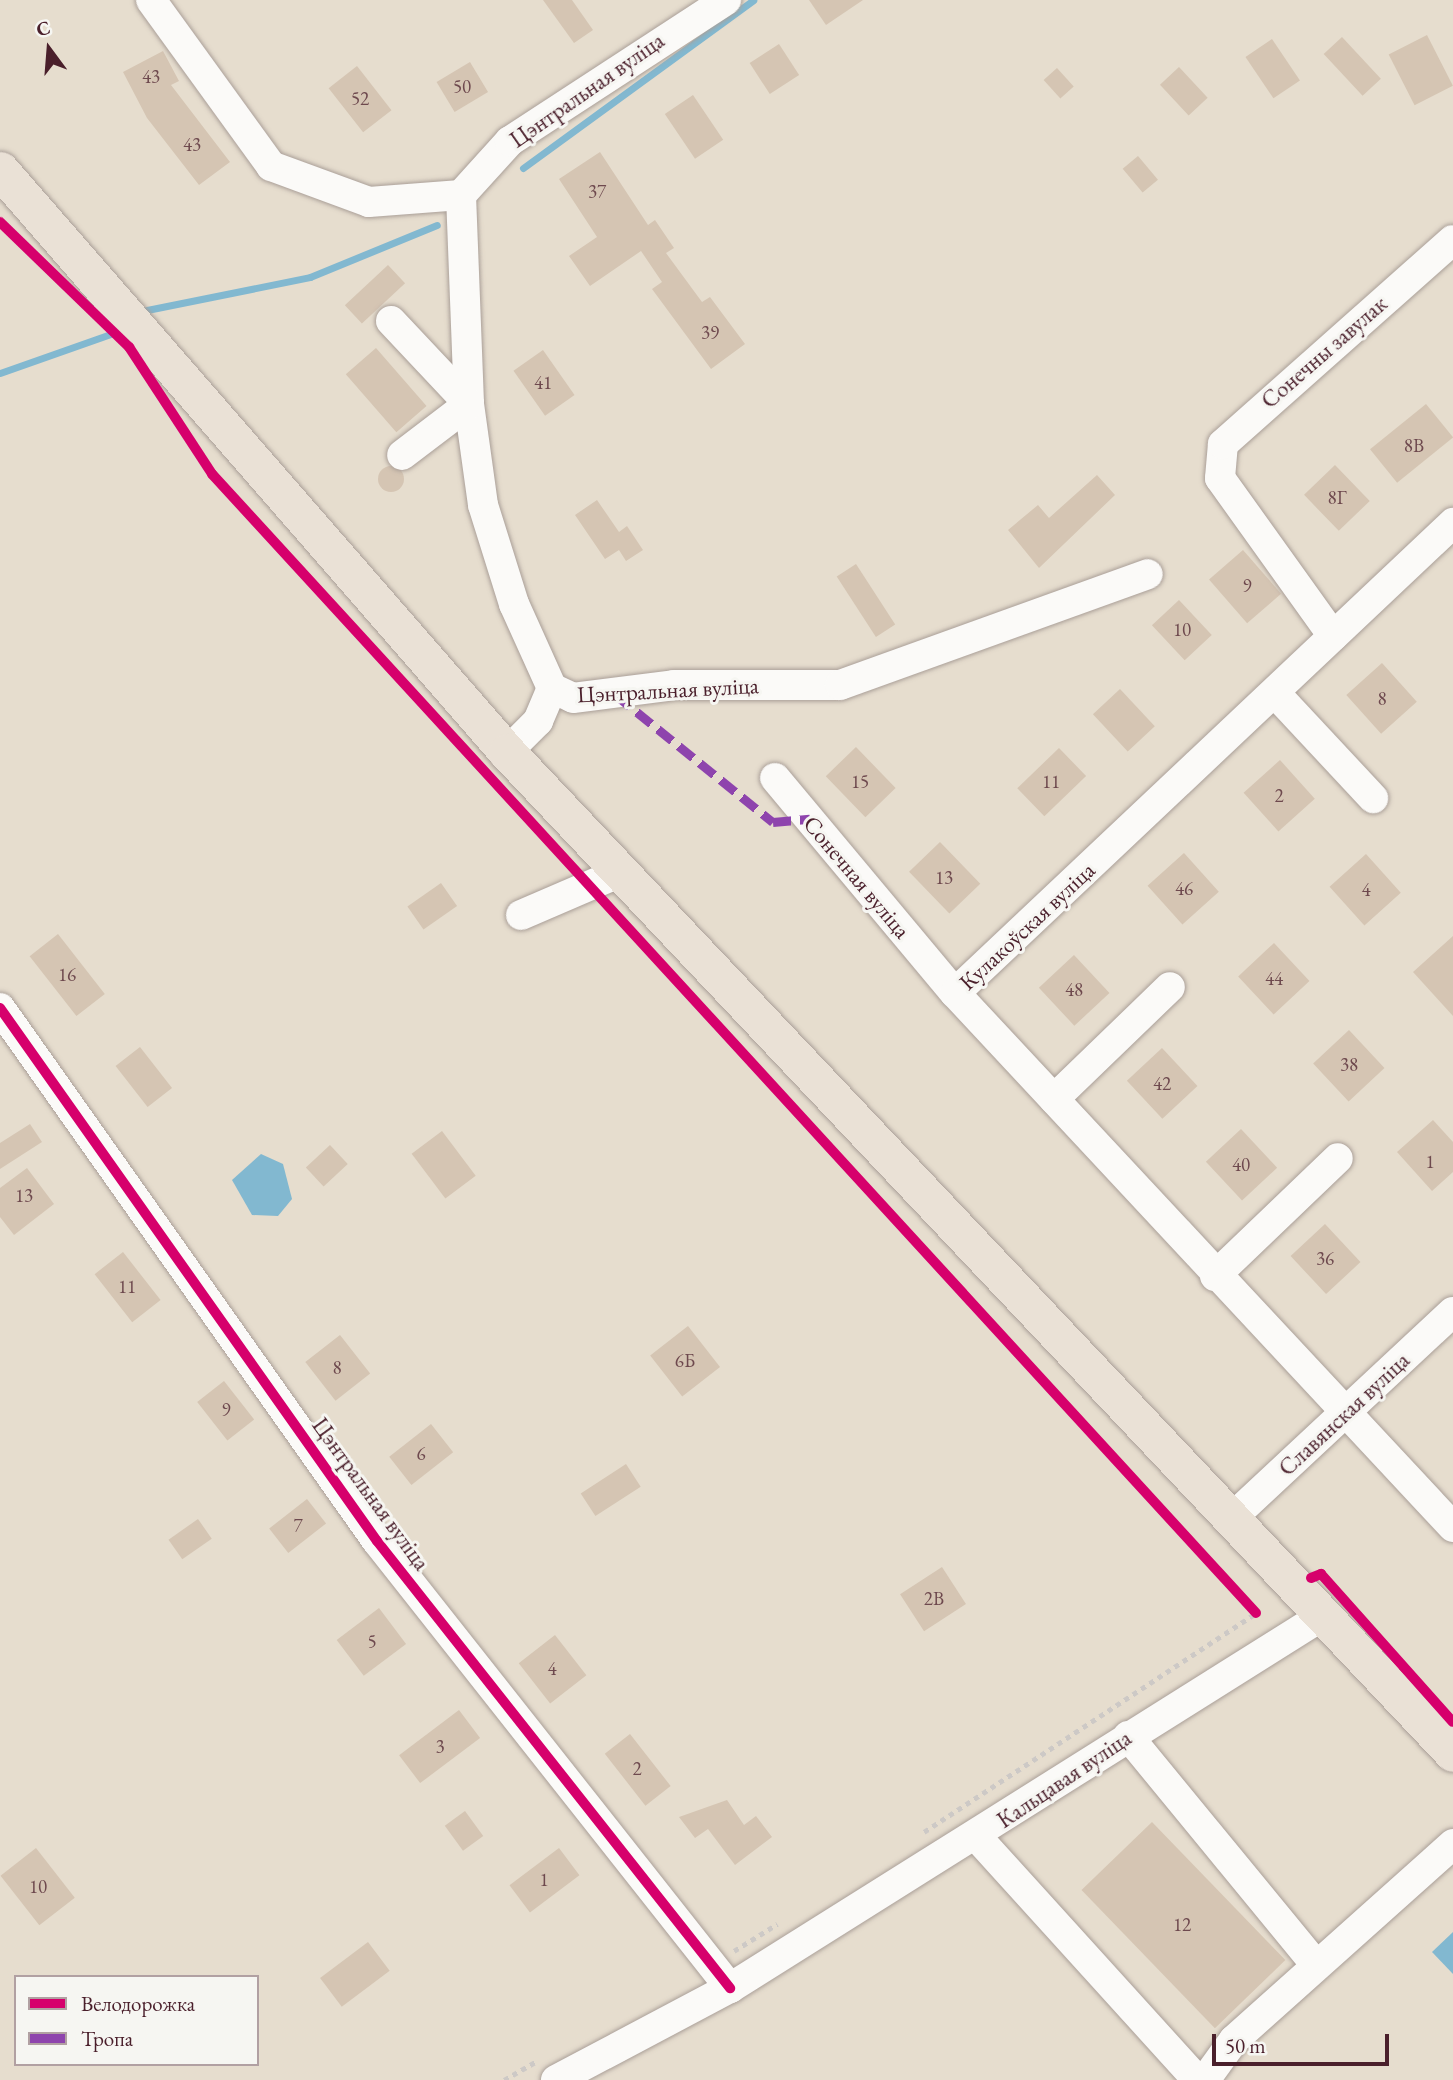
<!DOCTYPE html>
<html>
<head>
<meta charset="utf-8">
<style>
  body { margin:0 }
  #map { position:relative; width:1453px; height:2080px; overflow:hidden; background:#e6ddce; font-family:"EB Garamond",serif }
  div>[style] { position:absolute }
  .water>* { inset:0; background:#82b8d0 }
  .stream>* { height:7px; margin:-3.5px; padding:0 3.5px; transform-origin:3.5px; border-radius:3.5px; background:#82b8d0 }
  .building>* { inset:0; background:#d5c5b3; transform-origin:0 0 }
  .round { border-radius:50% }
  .path>* { height:4.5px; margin-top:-2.25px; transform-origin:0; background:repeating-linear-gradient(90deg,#cdc9c6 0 5px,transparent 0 10px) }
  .roads { filter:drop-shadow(0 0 2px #aa9f98) drop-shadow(0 0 2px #aa9f98) }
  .minor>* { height:30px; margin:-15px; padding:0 15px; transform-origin:15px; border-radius:15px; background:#fbfaf8 }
  .major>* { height:37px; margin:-18.5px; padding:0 18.5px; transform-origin:18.5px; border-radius:18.5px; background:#eae1d6 }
  .quiet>* { height:9px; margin-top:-4.5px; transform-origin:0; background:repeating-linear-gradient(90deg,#8e44ad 0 18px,transparent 0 27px) }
  .cycleway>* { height:10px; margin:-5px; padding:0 5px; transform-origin:5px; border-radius:5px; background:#d6006c }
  span { translate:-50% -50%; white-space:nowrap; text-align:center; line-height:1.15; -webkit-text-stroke:6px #f6f6f2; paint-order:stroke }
  .number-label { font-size:19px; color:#6e494e }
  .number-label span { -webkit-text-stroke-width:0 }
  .street-label { font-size:23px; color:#4a1f2b }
  .legend { position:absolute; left:14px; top:1975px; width:245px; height:91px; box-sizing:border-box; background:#f6f6f2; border:2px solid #b1a0a2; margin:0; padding:9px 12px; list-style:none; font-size:21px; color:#4a1f2b }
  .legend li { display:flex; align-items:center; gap:14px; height:35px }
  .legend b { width:35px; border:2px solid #b1a0a2 }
  .north { position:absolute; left:14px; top:14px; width:70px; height:70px; -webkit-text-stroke:5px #f6f6f2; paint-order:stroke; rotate:344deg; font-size:19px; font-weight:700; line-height:28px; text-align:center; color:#4a1f2b }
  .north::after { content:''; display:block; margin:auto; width:24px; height:32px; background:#4a1f2b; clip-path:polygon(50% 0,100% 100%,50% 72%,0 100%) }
  .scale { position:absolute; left:1212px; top:2034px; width:177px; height:32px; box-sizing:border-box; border:4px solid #4a1f2b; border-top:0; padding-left:9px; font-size:21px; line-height:24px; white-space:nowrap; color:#4a1f2b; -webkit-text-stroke:5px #f6f6f2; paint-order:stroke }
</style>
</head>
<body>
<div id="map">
  <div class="water">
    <div style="clip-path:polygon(261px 1154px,283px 1164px,292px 1199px,278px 1216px,252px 1215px,232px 1180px)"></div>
    <div style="clip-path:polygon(1453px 1932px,1453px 1974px,1432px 1952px)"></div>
  </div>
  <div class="stream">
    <div style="left:523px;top:168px;width:285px;rotate:-36.1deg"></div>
    <div style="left:147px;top:310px;width:166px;rotate:-11.4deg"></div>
    <div style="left:310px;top:277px;width:137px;rotate:-22.3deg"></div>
    <div style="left:0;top:373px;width:118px;rotate:-19.4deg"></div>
  </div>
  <div class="building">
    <div style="clip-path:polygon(543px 0,572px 0,593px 30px,574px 43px)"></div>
    <div style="clip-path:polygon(809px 0,863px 0,826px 25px)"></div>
    <div style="left:1427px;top:35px;width:57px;height:43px;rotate:63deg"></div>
    <div style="left:1342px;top:37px;width:57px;height:25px;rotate:47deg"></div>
    <div style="left:1272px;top:39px;width:50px;height:32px;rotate:56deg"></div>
    <div style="left:779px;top:44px;width:37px;height:35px;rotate:57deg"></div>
    <div style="clip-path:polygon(163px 51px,179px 81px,171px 85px,230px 162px,199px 185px,147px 118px,123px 72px)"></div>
    <div style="left:470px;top:62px;width:35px;height:39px;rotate:59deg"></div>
    <div style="left:357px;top:66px;width:56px;height:36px;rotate:52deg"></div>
    <div style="left:1179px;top:67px;width:42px;height:26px;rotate:47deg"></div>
    <div style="left:1057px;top:68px;width:25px;height:18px;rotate:48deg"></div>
    <div style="left:693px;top:95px;width:54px;height:34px;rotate:56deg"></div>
    <div style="clip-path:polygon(600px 152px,648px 225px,655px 220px,674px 248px,666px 253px,702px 302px,710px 297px,745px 344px,711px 369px,652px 289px,662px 282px,641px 251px,590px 286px,569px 256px,597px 237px,559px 179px)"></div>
    <div style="left:1138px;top:156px;width:31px;height:20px;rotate:50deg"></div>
    <div style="left:388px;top:265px;width:25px;height:59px;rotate:47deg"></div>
    <div style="left:376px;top:348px;width:77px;height:40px;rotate:49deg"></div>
    <div style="left:543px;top:350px;width:55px;height:36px;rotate:55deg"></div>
    <div style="left:1426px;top:404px;width:43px;height:72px;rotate:51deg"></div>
    <div style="left:1335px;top:465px;width:50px;height:43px;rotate:46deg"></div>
    <div class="round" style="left:378px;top:466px;width:26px;height:26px"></div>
    <div style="clip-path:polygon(1097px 475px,1115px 495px,1039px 568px,1008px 530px,1038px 505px,1049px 518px)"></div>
    <div style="clip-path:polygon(597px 500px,619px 532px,627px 526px,643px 550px,626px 561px,619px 550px,605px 559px,575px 515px)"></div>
    <div style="left:1243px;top:550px;width:58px;height:45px;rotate:49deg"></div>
    <div style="left:856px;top:564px;width:72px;height:23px;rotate:57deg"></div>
    <div style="left:1179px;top:600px;width:48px;height:37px;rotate:47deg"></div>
    <div style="left:1382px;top:663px;width:52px;height:48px;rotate:48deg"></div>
    <div style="left:1120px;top:689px;width:51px;height:37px;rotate:47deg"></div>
    <div style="left:856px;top:747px;width:57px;height:42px;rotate:46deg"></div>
    <div style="left:1059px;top:748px;width:39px;height:58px;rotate:46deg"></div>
    <div style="left:1280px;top:760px;width:52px;height:49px;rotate:48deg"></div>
    <div style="left:940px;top:842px;width:58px;height:43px;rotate:46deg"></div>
    <div style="left:1184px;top:853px;width:52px;height:49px;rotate:48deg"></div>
    <div style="left:1366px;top:854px;width:52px;height:49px;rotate:48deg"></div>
    <div style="left:441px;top:883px;width:28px;height:41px;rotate:55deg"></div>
    <div style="left:58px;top:934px;width:76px;height:36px;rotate:52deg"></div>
    <div style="clip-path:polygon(1453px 936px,1453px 1016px,1413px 972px)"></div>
    <div style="left:1274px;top:943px;width:52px;height:49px;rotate:47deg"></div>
    <div style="left:1074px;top:955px;width:52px;height:48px;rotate:47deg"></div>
    <div style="left:1349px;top:1030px;width:52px;height:49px;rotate:47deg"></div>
    <div style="left:140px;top:1047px;width:52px;height:31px;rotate:52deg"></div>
    <div style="left:1162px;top:1048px;width:52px;height:48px;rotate:47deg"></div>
    <div style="clip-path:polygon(1433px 1120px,1453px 1142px,1453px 1172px,1432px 1191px,1397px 1152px)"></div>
    <div style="clip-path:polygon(30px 1124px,42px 1142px,0 1169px,0 1143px)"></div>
    <div style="left:1241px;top:1129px;width:53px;height:48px;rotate:47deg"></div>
    <div style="left:442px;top:1131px;width:56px;height:38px;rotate:53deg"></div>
    <div style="left:330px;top:1145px;width:26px;height:33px;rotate:47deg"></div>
    <div style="clip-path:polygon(27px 1168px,54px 1204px,14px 1235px,0 1217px,0 1188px)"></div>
    <div style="left:1325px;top:1224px;width:52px;height:47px;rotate:47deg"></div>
    <div style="left:123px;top:1252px;width:61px;height:36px;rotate:52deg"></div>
    <div style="left:688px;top:1326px;width:52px;height:48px;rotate:52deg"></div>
    <div style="left:340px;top:1335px;width:49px;height:44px;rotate:52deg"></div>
    <div style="left:224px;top:1381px;width:49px;height:34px;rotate:52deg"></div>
    <div style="left:431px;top:1424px;width:36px;height:53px;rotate:52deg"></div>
    <div style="left:626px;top:1464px;width:27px;height:54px;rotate:57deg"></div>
    <div style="left:307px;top:1499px;width:31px;height:48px;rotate:52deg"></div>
    <div style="left:198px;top:1519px;width:24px;height:36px;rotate:55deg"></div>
    <div style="left:942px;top:1567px;width:44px;height:50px;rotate:57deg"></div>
    <div style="left:379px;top:1608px;width:45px;height:53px;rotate:53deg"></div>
    <div style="left:555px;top:1635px;width:51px;height:46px;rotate:52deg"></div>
    <div style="left:459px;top:1710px;width:35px;height:75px;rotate:53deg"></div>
    <div style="left:630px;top:1734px;width:66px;height:32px;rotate:52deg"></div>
    <div style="clip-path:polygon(727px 1800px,744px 1825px,756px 1816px,772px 1837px,735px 1865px,708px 1829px,695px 1838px,679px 1817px)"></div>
    <div style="left:465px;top:1811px;width:31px;height:25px;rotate:54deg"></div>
    <div style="left:1152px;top:1822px;width:192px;height:98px;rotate:46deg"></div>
    <div style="left:36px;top:1848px;width:63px;height:45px;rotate:52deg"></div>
    <div style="left:559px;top:1848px;width:34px;height:62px;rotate:53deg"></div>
    <div style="left:368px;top:1942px;width:36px;height:60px;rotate:53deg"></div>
  </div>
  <div class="path">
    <div style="left:924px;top:1832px;width:398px;rotate:-33.4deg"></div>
    <div style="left:734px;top:1951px;width:51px;rotate:-32.1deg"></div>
    <div style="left:504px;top:2080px;width:38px;rotate:-30deg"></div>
  </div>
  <div class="roads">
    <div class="minor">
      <div style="left:151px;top:0;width:205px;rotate:54.1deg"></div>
      <div style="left:271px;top:166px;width:104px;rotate:20.2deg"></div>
      <div style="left:369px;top:202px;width:92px;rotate:-4.4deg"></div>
      <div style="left:461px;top:195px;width:73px;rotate:-47.8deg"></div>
      <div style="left:510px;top:141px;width:258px;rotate:-33.1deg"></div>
      <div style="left:461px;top:195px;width:209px;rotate:87.8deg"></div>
      <div style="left:469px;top:404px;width:102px;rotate:82.1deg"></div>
      <div style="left:483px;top:505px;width:104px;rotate:72.6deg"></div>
      <div style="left:514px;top:604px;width:92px;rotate:65.7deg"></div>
      <div style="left:552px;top:688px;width:23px;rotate:25deg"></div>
      <div style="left:573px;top:698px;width:102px;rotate:-7.3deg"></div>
      <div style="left:674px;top:685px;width:166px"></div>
      <div style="left:840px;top:685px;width:327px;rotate:-19.8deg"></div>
      <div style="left:391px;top:321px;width:114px;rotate:46.8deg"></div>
      <div style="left:469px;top:404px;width:84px;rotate:142.7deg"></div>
      <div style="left:1333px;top:636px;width:194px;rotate:-125.6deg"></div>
      <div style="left:1220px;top:478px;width:34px;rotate:-85deg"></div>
      <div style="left:1223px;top:444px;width:307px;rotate:-41.6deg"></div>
      <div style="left:1275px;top:693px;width:144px;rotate:47deg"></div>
      <div style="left:507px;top:752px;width:44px;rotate:-45deg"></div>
      <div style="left:538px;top:721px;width:36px;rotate:-67deg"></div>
      <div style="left:775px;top:778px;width:280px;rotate:50.1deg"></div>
      <div style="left:955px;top:993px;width:730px;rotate:47deg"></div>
      <div style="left:521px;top:915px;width:109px;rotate:-23.3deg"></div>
      <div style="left:955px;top:993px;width:685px;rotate:-43.34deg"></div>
      <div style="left:0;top:1008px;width:653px;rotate:54.73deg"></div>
      <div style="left:377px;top:1541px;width:570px;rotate:51.7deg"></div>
      <div style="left:1054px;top:1099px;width:161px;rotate:-44deg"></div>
      <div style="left:1215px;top:1276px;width:170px;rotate:-43.8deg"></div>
      <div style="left:1234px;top:1516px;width:299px;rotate:-43deg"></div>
      <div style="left:1128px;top:1736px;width:296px;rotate:50.6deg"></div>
      <div style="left:977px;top:1837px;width:328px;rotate:47.8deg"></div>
      <div style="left:556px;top:2080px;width:197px;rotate:-27.9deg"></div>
      <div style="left:730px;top:1988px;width:699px;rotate:-32.14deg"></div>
      <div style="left:1205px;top:2080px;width:49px;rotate:-54.1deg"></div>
      <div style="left:1234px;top:2040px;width:294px;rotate:-41.8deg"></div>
    </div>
    <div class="major">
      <div style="left:0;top:170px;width:772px;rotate:48.94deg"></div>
      <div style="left:507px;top:752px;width:1377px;rotate:46.62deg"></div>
    </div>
  </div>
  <div class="quiet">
    <div style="left:616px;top:695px;width:202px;rotate:39deg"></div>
    <div style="left:773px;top:822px;width:37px;rotate:-5deg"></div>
  </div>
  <div class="cycleway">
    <div style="left:0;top:222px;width:180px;rotate:44.1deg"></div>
    <div style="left:129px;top:347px;width:152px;rotate:56.8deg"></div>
    <div style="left:212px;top:474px;width:1545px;rotate:47.49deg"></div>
    <div style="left:0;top:1008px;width:653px;rotate:54.73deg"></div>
    <div style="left:377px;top:1541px;width:570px;rotate:51.7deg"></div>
    <div style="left:1311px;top:1578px;width:11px;rotate:-22deg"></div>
    <div style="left:1321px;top:1574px;width:198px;rotate:48.3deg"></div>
  </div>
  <div class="number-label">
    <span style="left:151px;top:77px">43</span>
    <span style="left:462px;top:87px">50</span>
    <span style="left:360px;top:99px">52</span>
    <span style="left:192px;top:145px">43</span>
    <span style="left:597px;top:192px">37</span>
    <span style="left:710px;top:333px">39</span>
    <span style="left:543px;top:383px">41</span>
    <span style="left:1414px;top:446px">8В</span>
    <span style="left:1337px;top:498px">8Г</span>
    <span style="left:1247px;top:586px">9</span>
    <span style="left:1182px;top:630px">10</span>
    <span style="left:1382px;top:699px">8</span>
    <span style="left:860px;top:782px">15</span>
    <span style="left:1051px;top:782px">11</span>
    <span style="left:1279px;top:796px">2</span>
    <span style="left:944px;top:878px">13</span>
    <span style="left:1184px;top:889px">46</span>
    <span style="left:1366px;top:890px">4</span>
    <span style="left:67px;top:975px">16</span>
    <span style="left:1274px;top:979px">44</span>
    <span style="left:1074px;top:990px">48</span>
    <span style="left:1349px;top:1065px">38</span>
    <span style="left:1162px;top:1084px">42</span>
    <span style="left:1430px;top:1162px">1</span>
    <span style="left:1241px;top:1165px">40</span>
    <span style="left:24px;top:1196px">13</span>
    <span style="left:1325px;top:1259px">36</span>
    <span style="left:127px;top:1287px">11</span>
    <span style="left:685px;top:1361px">6Б</span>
    <span style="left:337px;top:1368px">8</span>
    <span style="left:226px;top:1410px">9</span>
    <span style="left:421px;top:1454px">6</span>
    <span style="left:298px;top:1526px">7</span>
    <span style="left:934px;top:1599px">2В</span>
    <span style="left:372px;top:1642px">5</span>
    <span style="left:552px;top:1669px">4</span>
    <span style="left:440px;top:1747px">3</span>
    <span style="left:637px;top:1769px">2</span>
    <span style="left:544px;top:1880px">1</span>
    <span style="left:38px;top:1887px">10</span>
    <span style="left:1182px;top:1925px">12</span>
  </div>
  <div class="street-label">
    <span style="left:587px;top:90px;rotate:-35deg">Цэнтральная вуліца</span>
    <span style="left:1324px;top:352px;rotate:-41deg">Сонечны завулак</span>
    <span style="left:668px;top:690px;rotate:-3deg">Цэнтральная вуліца</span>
    <span style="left:857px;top:877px;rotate:50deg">Сонечная вуліца</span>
    <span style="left:1027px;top:926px;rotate:-43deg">Кулакоўская вуліца</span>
    <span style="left:1344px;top:1414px;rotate:-43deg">Славянская вуліца</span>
    <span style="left:371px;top:1494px;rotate:54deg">Цэнтральная вуліца</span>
    <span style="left:1064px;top:1779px;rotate:-34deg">Кальцавая вуліца</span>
  </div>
  <ul class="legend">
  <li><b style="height:9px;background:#d6006c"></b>Велодорожка</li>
  <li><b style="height:9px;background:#8e44ad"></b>Тропа</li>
  </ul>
  <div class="north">С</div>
  <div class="scale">50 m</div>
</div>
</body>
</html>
